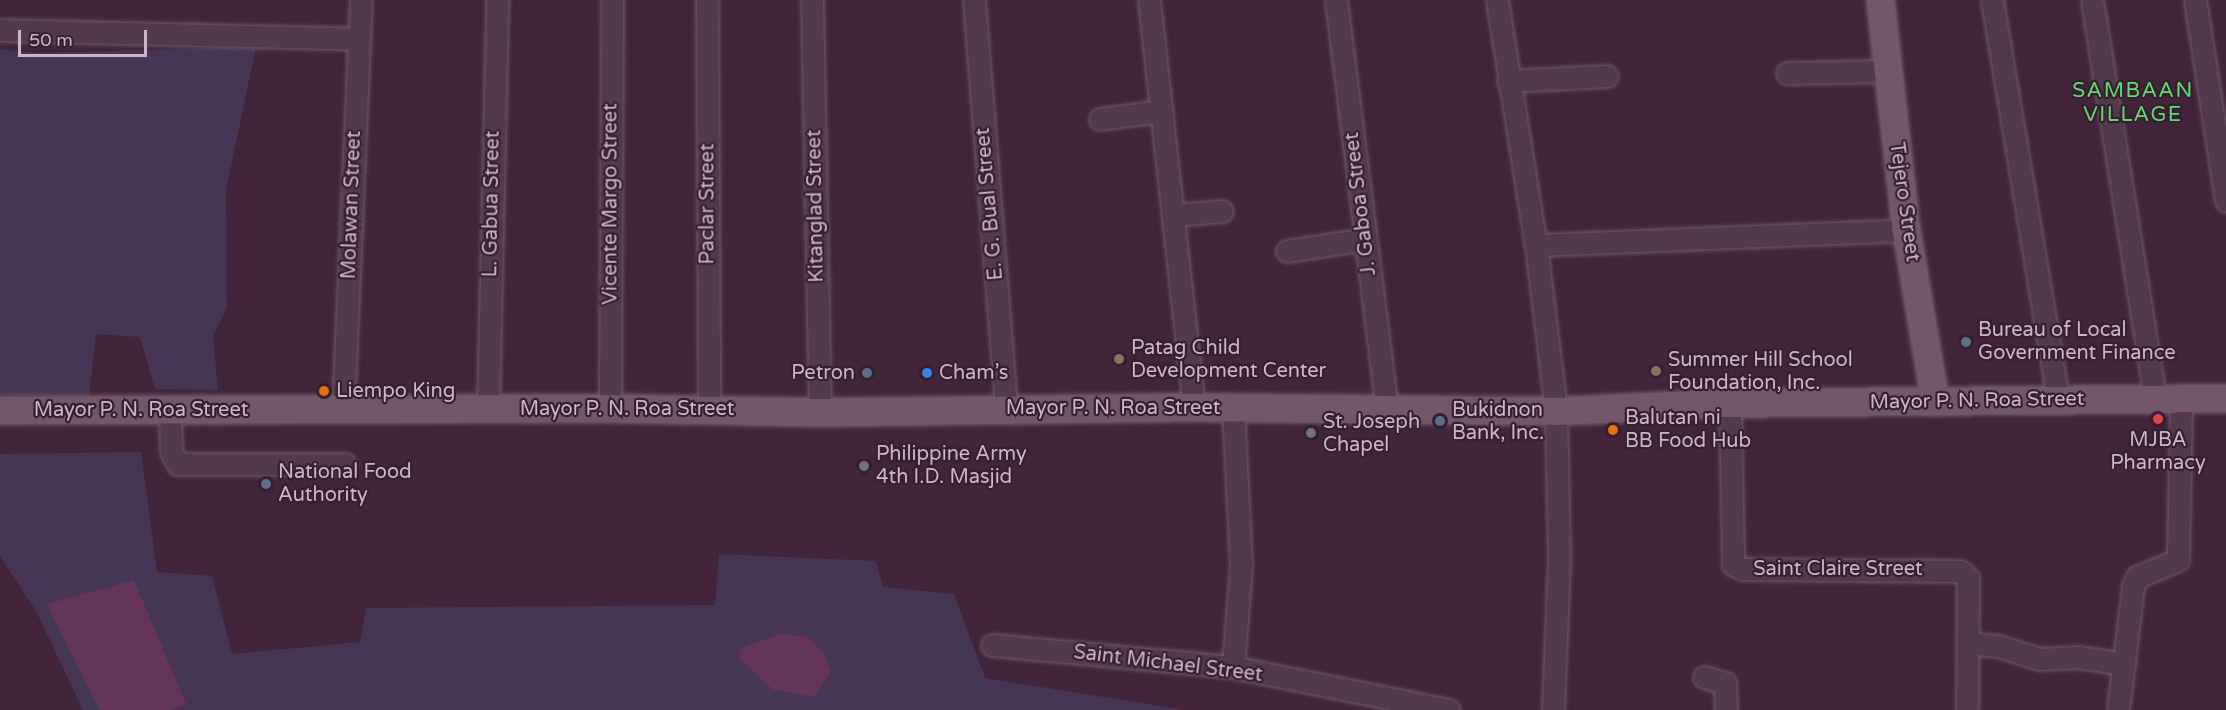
<!DOCTYPE html>
<html>
<head>
<meta charset="utf-8">
<style>
  body { margin:0 }
  #map { position:relative; width:2226px; height:710px; overflow:hidden; background:#42253b; font-family:"Varela Round",sans-serif }
  div>[style] { position:absolute }
  .green>* { inset:0; background:#463655 }
  .water>* { inset:0; background:#653559 }
  .roads { filter:drop-shadow(0 0 2px #6f5769) drop-shadow(0 0 2px #6f5769) }
  .minor>* { height:21px; margin:-10.5px; padding:0 10.5px; transform-origin:10.5px; border-radius:10.5px; background:#52394b }
  .major>* { height:27px; margin:-13.5px; padding:0 13.5px; transform-origin:13.5px; border-radius:13.5px; background:#72576b }
  .dots>* { width:16px; height:16px; translate:-50% -50%; box-sizing:border-box; border:3px solid #371e30; border-radius:50% }
  span { translate:-50% -50%; white-space:nowrap; text-align:center; line-height:1.15; -webkit-text-stroke:4.5px #371e30; paint-order:stroke }
  .street-label { font-size:20px; color:#ccb6c6 }
  .poi-label { font-size:20px; color:#ccb6c6 }
  .left { translate:0 -50%; text-align:left }
  .right { translate:-100% -50%; text-align:right }
  .neighbourhood-label { font-size:21px; color:#62db70; letter-spacing:1.5px }
  .scale { position:absolute; left:18px; top:30px; width:129px; height:27px; box-sizing:border-box; border:3px solid #ccb6c6; border-top:0; padding-left:8px; font-size:18px; line-height:21px; white-space:nowrap; color:#ccb6c6; -webkit-text-stroke:4px #371e30; paint-order:stroke }
</style>
</head>
<body>
<div id="map">
  <div class="green">
    <div style="clip-path:polygon(256px 47px,226px 190px,227px 308px,213px 336px,218px 390px,155px 389px,140px 337px,96px 334px,89px 397px,0 395px,0 49px,36px 53px)"></div>
    <div style="clip-path:polygon(141px 452px,157px 572px,212px 576px,232px 654px,360px 642px,366px 608px,715px 605px,719px 554px,876px 561px,883px 587px,954px 594px,985px 678px,1185px 710px,83px 710px,36px 611px,0 556px,0 454px)"></div>
  </div>
  <div class="water">
    <div style="clip-path:polygon(134px 580px,186px 704px,172px 710px,100px 710px,47px 604px)"></div>
    <div style="clip-path:polygon(782px 634px,807px 637px,824px 653px,831px 672px,814px 697px,772px 689px,739px 658px,740px 648px)"></div>
  </div>
  <div class="roads">
    <div class="minor">
      <div style="left:707px;top:0;width:409px;rotate:89.7deg"></div>
      <div style="left:812px;top:0;width:412px;rotate:88.9deg"></div>
      <div style="left:974px;top:0;width:409px;rotate:85.5deg"></div>
      <div style="left:1149px;top:0;width:409px;rotate:83.7deg"></div>
      <div style="left:1336px;top:0;width:412px;rotate:82.9deg"></div>
      <div style="left:1497px;top:0;width:248px;rotate:81deg"></div>
      <div style="left:1536px;top:245px;width:167px;rotate:83.1deg"></div>
      <div style="left:1556px;top:411px;width:149px;rotate:88.8deg"></div>
      <div style="left:1559px;top:560px;width:150px;rotate:92.3deg"></div>
      <div style="left:1992px;top:0;width:404px;rotate:80.6deg"></div>
      <div style="left:2092px;top:0;width:403px;rotate:81deg"></div>
      <div style="left:2195px;top:0;width:203px;rotate:81.2deg"></div>
      <div style="left:1px;top:30px;width:358px;rotate:1.4deg"></div>
      <div style="left:1787px;top:73px;width:100px;rotate:-1.1deg"></div>
      <div style="left:1508px;top:81px;width:99px;rotate:-2.9deg"></div>
      <div style="left:1100px;top:119px;width:61px;rotate:-7.6deg"></div>
      <div style="left:1174px;top:215px;width:48px;rotate:-4.8deg"></div>
      <div style="left:1536px;top:245px;width:370px;rotate:-2.3deg"></div>
      <div style="left:1287px;top:251px;width:79px;rotate:-8.7deg"></div>
      <div style="left:1730px;top:404px;width:160px;rotate:88.9deg"></div>
      <div style="left:1733px;top:564px;width:10px;rotate:29deg"></div>
      <div style="left:1742px;top:569px;width:218px;rotate:0.5deg"></div>
      <div style="left:1960px;top:571px;width:11px;rotate:41deg"></div>
      <div style="left:1968px;top:578px;width:132px;rotate:90.4deg"></div>
      <div style="left:1233px;top:407px;width:159px;rotate:87.1deg"></div>
      <div style="left:1241px;top:566px;width:101px;rotate:94.5deg"></div>
      <div style="left:488px;top:408px;width:408px;rotate:-88.7deg"></div>
      <div style="left:610px;top:408px;width:408px;rotate:-89.7deg"></div>
      <div style="left:170px;top:410px;width:41px;rotate:88.6deg"></div>
      <div style="left:171px;top:451px;width:15px;rotate:62deg"></div>
      <div style="left:178px;top:464px;width:167px"></div>
      <div style="left:343px;top:410px;width:410px;rotate:-87.5deg"></div>
      <div style="left:1968px;top:643px;width:30px;rotate:6deg"></div>
      <div style="left:1998px;top:646px;width:44px;rotate:17.2deg"></div>
      <div style="left:2040px;top:659px;width:38px;rotate:-3deg"></div>
      <div style="left:2078px;top:657px;width:47px;rotate:8.7deg"></div>
      <div style="left:992px;top:645px;width:242px;rotate:5.2deg"></div>
      <div style="left:1233px;top:667px;width:220px;rotate:11.3deg"></div>
      <div style="left:1704px;top:677px;width:22px;rotate:16deg"></div>
      <div style="left:1725px;top:683px;width:27px;rotate:88deg"></div>
      <div style="left:2118px;top:710px;width:125px;rotate:-83.1deg"></div>
      <div style="left:2133px;top:586px;width:10px;rotate:-66deg"></div>
      <div style="left:2137px;top:577px;width:44px;rotate:-22.5deg"></div>
      <div style="left:2178px;top:560px;width:162px;rotate:-88.9deg"></div>
    </div>
    <div class="major">
      <div style="left:1880px;top:0;width:231px;rotate:83.6deg"></div>
      <div style="left:1906px;top:230px;width:174px;rotate:80.4deg"></div>
      <div style="left:0;top:410px;width:610px;rotate:-0.19deg"></div>
      <div style="left:610px;top:408px;width:210px;rotate:1.1deg"></div>
      <div style="left:820px;top:412px;width:374px;rotate:-0.8deg"></div>
      <div style="left:1194px;top:407px;width:362px;rotate:0.6deg"></div>
      <div style="left:1556px;top:411px;width:160px;rotate:-2.9deg"></div>
      <div style="left:1716px;top:403px;width:510px;rotate:-0.56deg"></div>
    </div>
  </div>
  <div class="dots">
    <div style="left:1966px;top:342px;background:#5c6f8a"></div>
    <div style="left:1119px;top:359px;background:#8d6e63"></div>
    <div style="left:1656px;top:371px;background:#8d6e63"></div>
    <div style="left:867px;top:373px;background:#5c6f8a"></div>
    <div style="left:927px;top:373px;background:#3f7fe0"></div>
    <div style="left:324px;top:391px;background:#e8710a"></div>
    <div style="left:2158px;top:419px;background:#e0444e"></div>
    <div style="left:1440px;top:421px;background:#5c6f8a"></div>
    <div style="left:1613px;top:430px;background:#e8710a"></div>
    <div style="left:1311px;top:433px;background:#6b7280"></div>
    <div style="left:864px;top:466px;background:#6b7280"></div>
    <div style="left:266px;top:484px;background:#5c6f8a"></div>
  </div>
  <div class="street-label">
    <span style="left:1904px;top:202px;rotate:82deg">Tejero Street</span>
    <span style="left:492px;top:204px;rotate:-89deg">L. Gabua Street</span>
    <span style="left:611px;top:204px;rotate:-90deg">Vicente Margo Street</span>
    <span style="left:708px;top:204px;rotate:-90deg">Paclar Street</span>
    <span style="left:990px;top:204px;rotate:-95deg">E. G. Bual Street</span>
    <span style="left:1361px;top:204px;rotate:-97deg">J. Gaboa Street</span>
    <span style="left:352px;top:205px;rotate:-88deg">Molawan Street</span>
    <span style="left:816px;top:206px;rotate:-91deg">Kitanglad Street</span>
    <span style="left:1977px;top:401px;rotate:-1deg">Mayor P. N. Roa Street</span>
    <span style="left:1113px;top:408px">Mayor P. N. Roa Street</span>
    <span style="left:627px;top:409px">Mayor P. N. Roa Street</span>
    <span style="left:141px;top:410px">Mayor P. N. Roa Street</span>
    <span style="left:1838px;top:569px">Saint Claire Street</span>
    <span style="left:1168px;top:664px;rotate:7deg">Saint Michael Street</span>
  </div>
  <div class="poi-label">
    <span class="left" style="left:1978px;top:342px">Bureau of Local<br>Government Finance</span>
    <span class="left" style="left:1131px;top:360px">Patag Child<br>Development Center</span>
    <span class="left" style="left:1668px;top:372px">Summer Hill School<br>Foundation, Inc.</span>
    <span class="right" style="left:855px;top:373px">Petron</span>
    <span class="left" style="left:939px;top:373px">Cham’s</span>
    <span class="left" style="left:336px;top:391px">Liempo King</span>
    <span class="left" style="left:1452px;top:422px">Bukidnon<br>Bank, Inc.</span>
    <span class="left" style="left:1625px;top:430px">Balutan ni<br>BB Food Hub</span>
    <span class="left" style="left:1323px;top:434px">St. Joseph<br>Chapel</span>
    <span style="left:2158px;top:452px">MJBA<br>Pharmacy</span>
    <span class="left" style="left:876px;top:466px">Philippine Army<br>4th I.D. Masjid</span>
    <span class="left" style="left:278px;top:484px">National Food<br>Authority</span>
  </div>
  <div class="neighbourhood-label">
    <span style="left:2133px;top:103px">SAMBAAN<br>VILLAGE</span>
  </div>
  <div class="scale">50 m</div>
</div>
</body>
</html>
